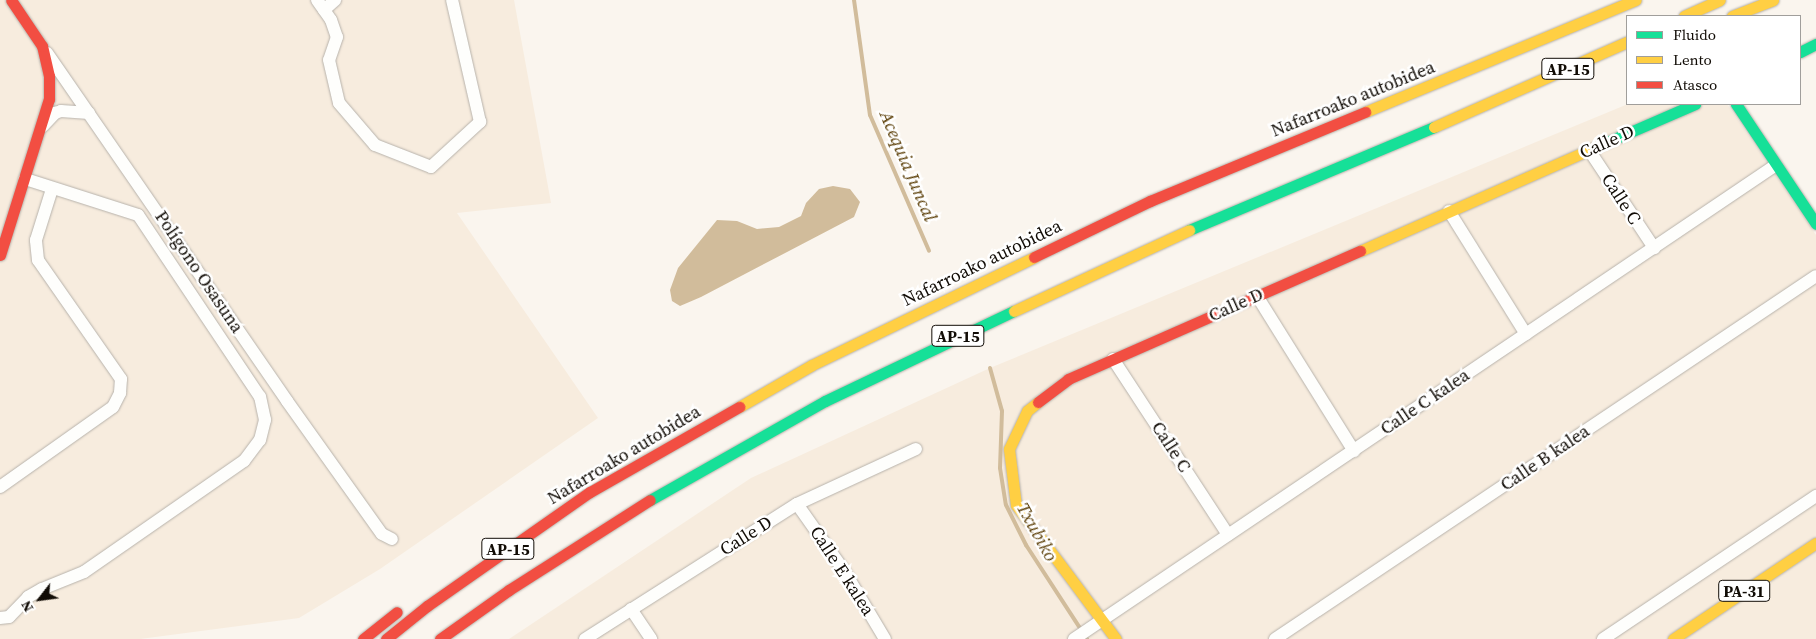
<!DOCTYPE html>
<html>
<head>
<meta charset="utf-8">
<style>
  body { margin:0 }
  #map { position:relative; width:1816px; height:639px; overflow:hidden; background:#faf5ee; font-family:"Source Serif 4",serif }
  div>[style] { position:absolute }
  .built>* { inset:0; background:#f7ecde }
  .water>* { inset:0; background:#d1bc9b }
  .stream>* { height:4px; margin:-2px; padding:0 2px; transform-origin:2px; border-radius:2px; background:#d1bc9b }
  .roads { filter:drop-shadow(0 0 1px #b7b2ab) drop-shadow(0 0 1px #b7b2ab) }
  .street>* { height:12px; margin:-6px; padding:0 6px; transform-origin:6px; border-radius:6px; background:#fefefc }
  .fast>* { height:11px; margin:-5.5px; padding:0 5.5px; transform-origin:5.5px; border-radius:5.5px; background:#16e098 }
  .slow>* { height:11px; margin:-5.5px; padding:0 5.5px; transform-origin:5.5px; border-radius:5.5px; background:#ffcf43 }
  .jam>* { height:11px; margin:-5.5px; padding:0 5.5px; transform-origin:5.5px; border-radius:5.5px; background:#f24e42 }
  span { translate:-50% -50%; white-space:nowrap; text-align:center; line-height:1.15; -webkit-text-stroke:5px #fff; paint-order:stroke }
  .shield-label span { padding:1px 4px; background:#fff; border:1px solid; border-radius:4px; -webkit-text-stroke-width:0 }
  .shield-label { font-size:16px; color:#110c06; font-weight:700 }
  .street-label { font-size:18px; color:#110c06 }
  .water-label { font-size:19px; color:#5d4009; font-style:italic }
  .legend { position:absolute; left:1626px; top:15px; width:175px; height:90px; box-sizing:border-box; background:#fff; border:1px solid #a09e9b; margin:0; padding:6px 9px; list-style:none; font-size:15px; color:#110c06 }
  .legend li { display:flex; align-items:center; gap:10px; height:25px }
  .legend b { width:25px; border:1px solid #a09e9b }
  .north { position:absolute; left:15px; top:574px; width:50px; height:50px; -webkit-text-stroke:4px #fff; paint-order:stroke; rotate:240deg; font-size:14px; font-weight:700; line-height:20px; text-align:center; color:#110c06 }
  .north::after { content:''; display:block; margin:auto; width:18px; height:22px; background:#110c06; clip-path:polygon(50% 0,100% 100%,50% 72%,0 100%) }
</style>
</head>
<body>
<div id="map">
  <div class="built">
    <div style="clip-path:polygon(0 0,514px 0,551px 203px,457px 213px,598px 418px,380px 569px,299px 618px,140px 639px,0 639px)"></div>
    <div style="clip-path:polygon(1628px 104px,1727px 104px,1816px 235px,1816px 639px,509px 639px,751px 478px,990px 368px)"></div>
  </div>
  <div class="water">
    <div style="clip-path:polygon(833px 186px,850px 189px,860px 202px,854px 217px,701px 297px,680px 306px,672px 301px,670px 290px,678px 268px,717px 220px,737px 221px,757px 229px,779px 227px,801px 216px,806px 203px,819px 189px)"></div>
  </div>
  <div class="stream">
    <div style="left:854px;top:0;width:116px;rotate:82.1deg"></div>
    <div style="left:870px;top:115px;width:148px;rotate:66.5deg"></div>
    <div style="left:990px;top:368px;width:45px;rotate:74.4deg"></div>
    <div style="left:1002px;top:411px;width:57px;rotate:92deg"></div>
    <div style="left:1000px;top:468px;width:37px;rotate:81deg"></div>
    <div style="left:1006px;top:505px;width:45px;rotate:63.4deg"></div>
    <div style="left:1026px;top:545px;width:112px;rotate:57deg"></div>
  </div>
  <div class="roads">
    <div class="street">
      <div style="left:317px;top:0;width:24px;rotate:55deg"></div>
      <div style="left:331px;top:20px;width:18px;rotate:71deg"></div>
      <div style="left:337px;top:37px;width:24px;rotate:109deg"></div>
      <div style="left:329px;top:60px;width:44px;rotate:76.9deg"></div>
      <div style="left:339px;top:103px;width:55px;rotate:49.4deg"></div>
      <div style="left:375px;top:145px;width:60px;rotate:21.4deg"></div>
      <div style="left:431px;top:167px;width:67px;rotate:-42.6deg"></div>
      <div style="left:480px;top:122px;width:125px;rotate:-102.9deg"></div>
      <div style="left:324px;top:10px;width:15px;rotate:-42deg"></div>
      <div style="left:47px;top:53px;width:423px;rotate:55.4deg"></div>
      <div style="left:287px;top:401px;width:163px;rotate:54.5deg"></div>
      <div style="left:382px;top:534px;width:11px;rotate:27deg"></div>
      <div style="left:43px;top:126px;width:18px;rotate:-47deg"></div>
      <div style="left:55px;top:113px;width:6px;rotate:-18deg"></div>
      <div style="left:61px;top:111px;width:28px;rotate:4deg"></div>
      <div style="left:1589px;top:150px;width:118px;rotate:56.4deg"></div>
      <div style="left:1449px;top:211px;width:145px;rotate:58deg"></div>
      <div style="left:1257px;top:296px;width:183px;rotate:58deg"></div>
      <div style="left:1113px;top:359px;width:210px;rotate:56.8deg"></div>
      <div style="left:0;top:487px;width:138px;rotate:-35.3deg"></div>
      <div style="left:113px;top:407px;width:16px;rotate:-63deg"></div>
      <div style="left:120px;top:393px;width:14px;rotate:-86deg"></div>
      <div style="left:121px;top:379px;width:145px;rotate:-124.9deg"></div>
      <div style="left:38px;top:260px;width:20px;rotate:-96deg"></div>
      <div style="left:36px;top:240px;width:53px;rotate:-72.6deg"></div>
      <div style="left:797px;top:504px;width:83px;rotate:54.8deg"></div>
      <div style="left:845px;top:572px;width:78px;rotate:59.2deg"></div>
      <div style="left:631px;top:609px;width:36px;rotate:56deg"></div>
      <div style="left:0;top:618px;width:9px;rotate:-6deg"></div>
      <div style="left:9px;top:617px;width:28px;rotate:-46deg"></div>
      <div style="left:28px;top:597px;width:16px;rotate:-30deg"></div>
      <div style="left:42px;top:589px;width:45px;rotate:-22deg"></div>
      <div style="left:84px;top:572px;width:195px;rotate:-34.8deg"></div>
      <div style="left:244px;top:461px;width:26px;rotate:-53deg"></div>
      <div style="left:260px;top:440px;width:21px;rotate:-76deg"></div>
      <div style="left:265px;top:420px;width:24px;rotate:-102deg"></div>
      <div style="left:260px;top:397px;width:219px;rotate:-123.8deg"></div>
      <div style="left:138px;top:215px;width:119px;rotate:-162.3deg"></div>
      <div style="left:585px;top:639px;width:251px;rotate:-32.5deg"></div>
      <div style="left:797px;top:504px;width:131px;rotate:-24.8deg"></div>
      <div style="left:1074px;top:639px;width:847px;rotate:-34.03deg"></div>
      <div style="left:1275px;top:639px;width:651px;rotate:-33.86deg"></div>
      <div style="left:1603px;top:639px;width:257px;rotate:-33.9deg"></div>
    </div>
    <div class="fast">
      <div style="left:1800px;top:52px;width:18px;rotate:-27deg"></div>
      <div style="left:1736px;top:104px;width:144px;rotate:56.3deg"></div>
      <div style="left:1598px;top:146px;width:106px;rotate:-23.4deg"></div>
      <div style="left:1189px;top:230px;width:266px;rotate:-22.8deg"></div>
      <div style="left:650px;top:500px;width:201px;rotate:-29.5deg"></div>
      <div style="left:825px;top:401px;width:209px;rotate:-25.5deg"></div>
    </div>
    <div class="slow">
      <div style="left:1684px;top:16px;width:39px;rotate:-24deg"></div>
      <div style="left:1732px;top:16px;width:44px;rotate:-21.3deg"></div>
      <div style="left:1365px;top:112px;width:293px;rotate:-22.5deg"></div>
      <div style="left:1434px;top:127px;width:211px;rotate:-23.8deg"></div>
      <div style="left:1360px;top:251px;width:260px;rotate:-23.8deg"></div>
      <div style="left:1014px;top:311px;width:193px;rotate:-24.8deg"></div>
      <div style="left:1038px;top:402px;width:14px;rotate:141deg"></div>
      <div style="left:1027px;top:411px;width:42px;rotate:115.3deg"></div>
      <div style="left:1009px;top:449px;width:56px;rotate:82.9deg"></div>
      <div style="left:1016px;top:505px;width:167px;rotate:53.3deg"></div>
      <div style="left:739px;top:407px;width:84px;rotate:-29.9deg"></div>
      <div style="left:812px;top:365px;width:247px;rotate:-25.9deg"></div>
      <div style="left:1673px;top:639px;width:172px;rotate:-33.9deg"></div>
    </div>
    <div class="jam">
      <div style="left:0;top:255px;width:164px;rotate:-72.6deg"></div>
      <div style="left:49px;top:99px;width:23px;rotate:-90deg"></div>
      <div style="left:49px;top:76px;width:31px;rotate:-103deg"></div>
      <div style="left:42px;top:46px;width:55px;rotate:-124deg"></div>
      <div style="left:1034px;top:257px;width:129px;rotate:-25.8deg"></div>
      <div style="left:1150px;top:201px;width:233px;rotate:-22.5deg"></div>
      <div style="left:1038px;top:402px;width:38px;rotate:-37deg"></div>
      <div style="left:1068px;top:379px;width:319px;rotate:-23.7deg"></div>
      <div style="left:363px;top:639px;width:43px;rotate:-38.5deg"></div>
      <div style="left:386px;top:639px;width:53px;rotate:-38.8deg"></div>
      <div style="left:427px;top:606px;width:199px;rotate:-35deg"></div>
      <div style="left:590px;top:492px;width:172px;rotate:-29.7deg"></div>
      <div style="left:440px;top:639px;width:85px;rotate:-35.4deg"></div>
      <div style="left:509px;top:590px;width:167px;rotate:-32.6deg"></div>
    </div>
  </div>
  <div class="shield-label">
    <span style="left:1568px;top:69px">AP-15</span>
    <span style="left:958px;top:336px">AP-15</span>
    <span style="left:508px;top:549px">AP-15</span>
    <span style="left:1744px;top:591px">PA-31</span>
  </div>
  <div class="street-label">
    <span style="left:1353px;top:99px;rotate:-22deg">Nafarroako autobidea</span>
    <span style="left:1607px;top:142px;rotate:-24deg">Calle D</span>
    <span style="left:1621px;top:199px;rotate:57deg">Calle C</span>
    <span style="left:982px;top:263px;rotate:-26deg">Nafarroako autobidea</span>
    <span style="left:199px;top:272px;rotate:56deg">Polígono Osasuna</span>
    <span style="left:1236px;top:305px;rotate:-24deg">Calle D</span>
    <span style="left:1425px;top:402px;rotate:-34deg">Calle C kalea</span>
    <span style="left:1171px;top:447px;rotate:57deg">Calle C</span>
    <span style="left:624px;top:455px;rotate:-31deg">Nafarroako autobidea</span>
    <span style="left:1545px;top:458px;rotate:-34deg">Calle B kalea</span>
    <span style="left:746px;top:536px;rotate:-32deg">Calle D</span>
    <span style="left:842px;top:571px;rotate:57deg">Calle E kalea</span>
  </div>
  <div class="water-label">
    <span style="left:908px;top:166px;rotate:67deg">Acequia Juncal</span>
    <span style="left:1037px;top:532px;rotate:61deg">Txubiko</span>
  </div>
  <ul class="legend">
  <li><b style="height:6px;background:#16e098"></b>Fluido</li>
  <li><b style="height:6px;background:#ffcf43"></b>Lento</li>
  <li><b style="height:6px;background:#f24e42"></b>Atasco</li>
  </ul>
  <div class="north">N</div>
</div>
</body>
</html>
